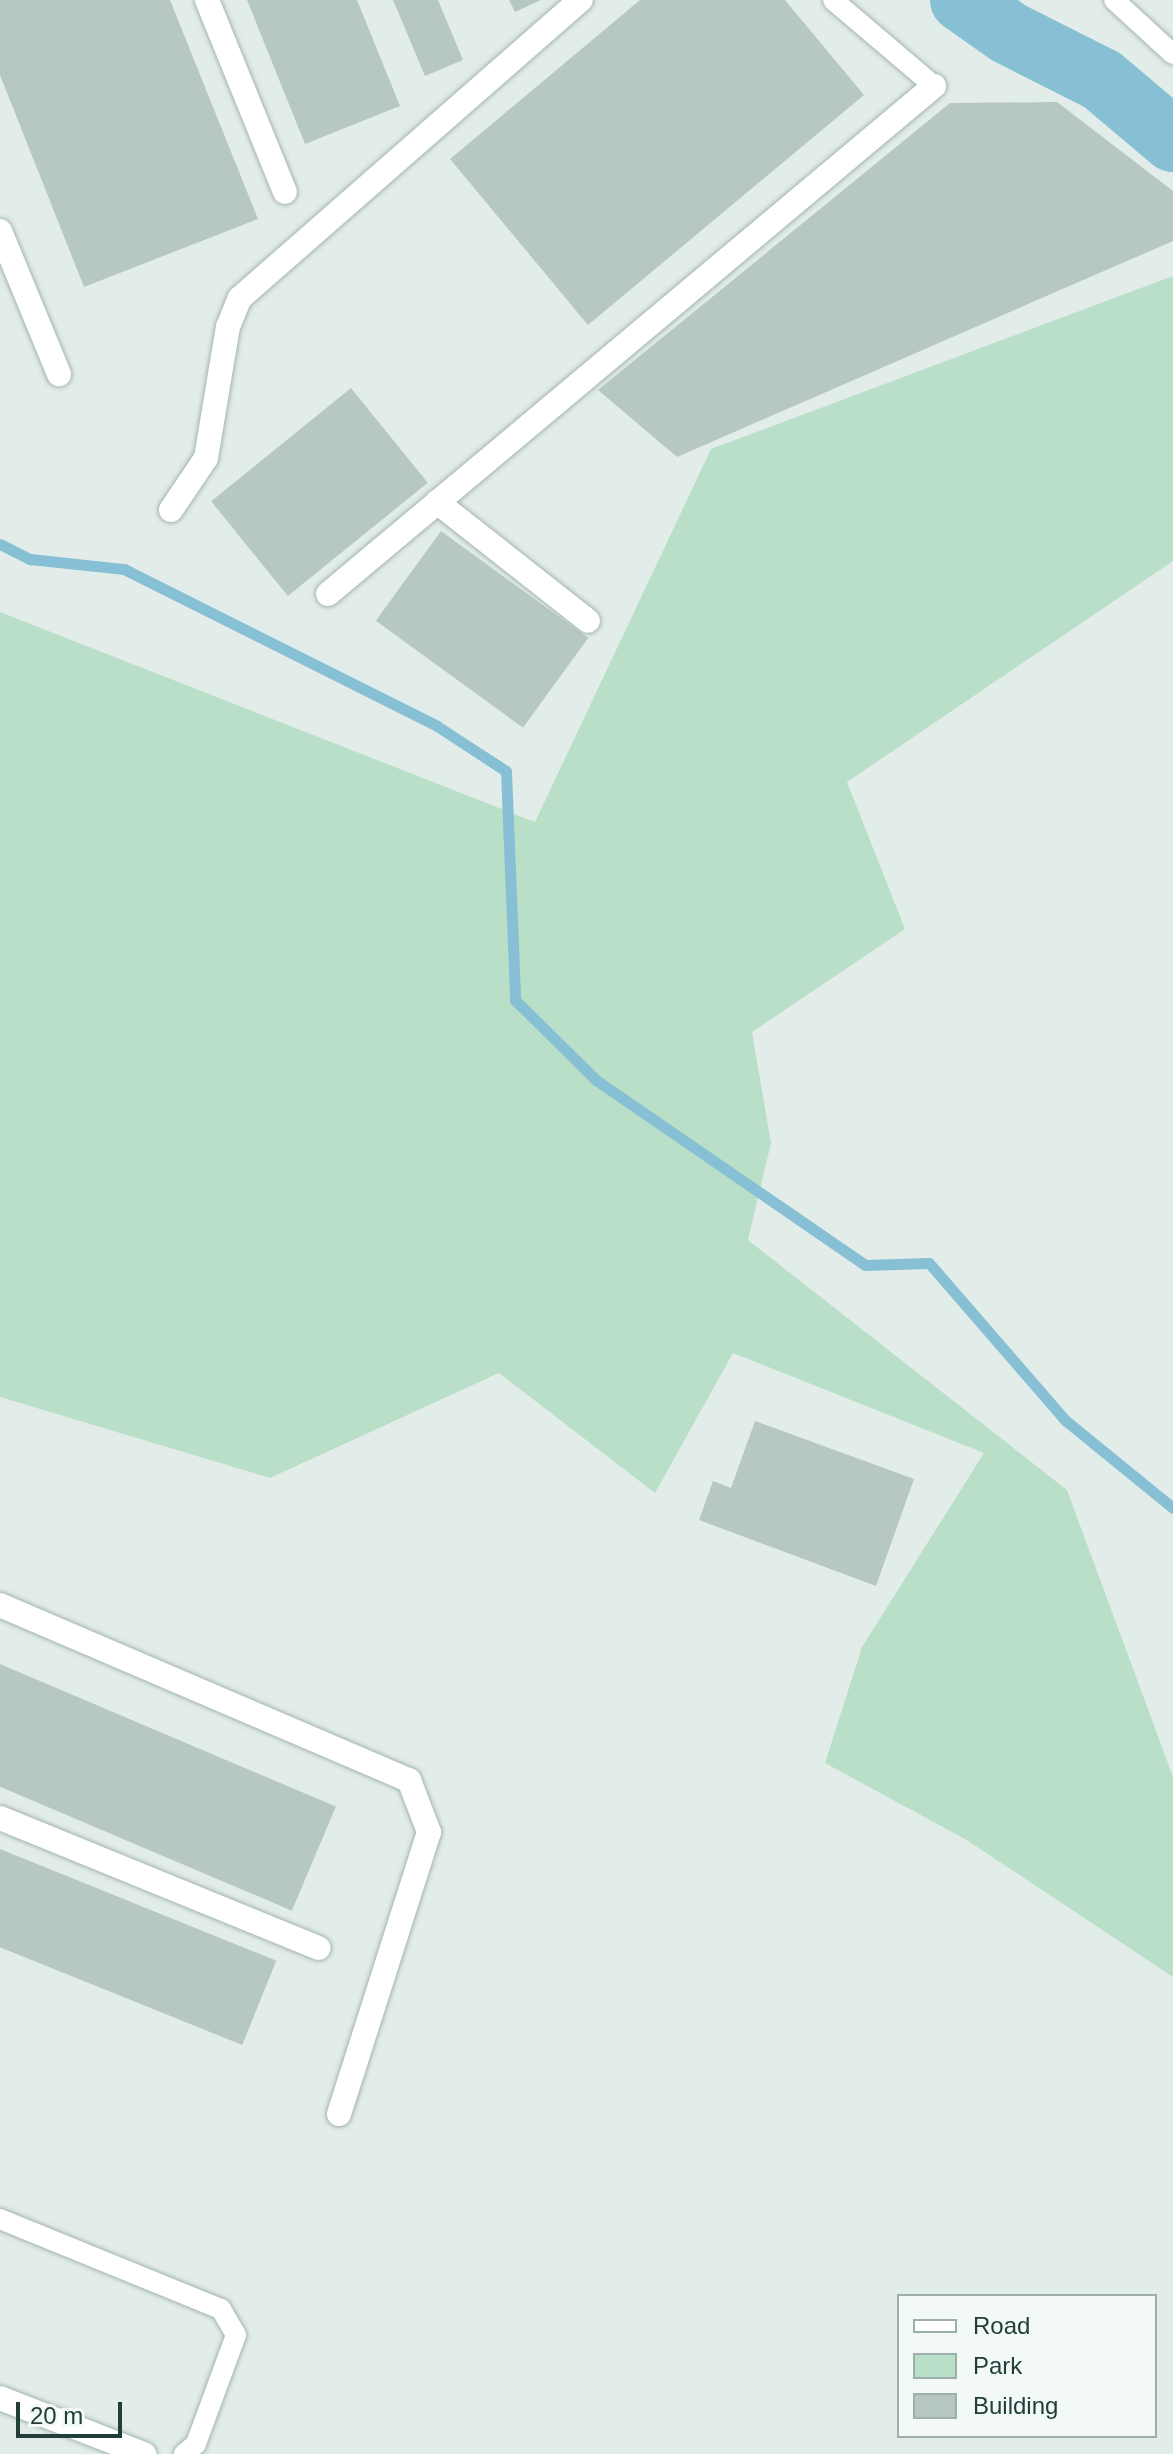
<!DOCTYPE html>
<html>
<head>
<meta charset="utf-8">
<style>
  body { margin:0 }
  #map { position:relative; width:1173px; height:2454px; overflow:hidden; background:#e2ede9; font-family:Helvetica,sans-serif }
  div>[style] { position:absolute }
  .green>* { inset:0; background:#badfc8 }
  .stream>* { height:11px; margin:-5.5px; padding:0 5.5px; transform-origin:5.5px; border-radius:5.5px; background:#87c0d4 }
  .river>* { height:64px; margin:-32px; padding:0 32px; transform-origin:32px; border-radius:32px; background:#87c0d4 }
  .building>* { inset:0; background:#b7c8c2; transform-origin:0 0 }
  .roads { filter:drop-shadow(0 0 2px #a4b5b1) drop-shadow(0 0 2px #a4b5b1) }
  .service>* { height:20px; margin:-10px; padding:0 10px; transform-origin:10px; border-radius:10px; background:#fff }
  .minor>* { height:24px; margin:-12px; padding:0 12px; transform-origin:12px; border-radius:12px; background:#fff }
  span { translate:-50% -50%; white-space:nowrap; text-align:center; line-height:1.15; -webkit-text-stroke:6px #f2f9f6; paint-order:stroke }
  .legend { position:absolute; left:897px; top:2294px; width:260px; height:144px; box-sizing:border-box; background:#f2f9f6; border:2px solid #9eaeab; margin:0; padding:10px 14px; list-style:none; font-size:24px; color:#213e3a }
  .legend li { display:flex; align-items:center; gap:16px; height:40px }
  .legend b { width:40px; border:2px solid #9eaeab }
  .scale { position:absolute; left:16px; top:2402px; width:106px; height:36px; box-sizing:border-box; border:4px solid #213e3a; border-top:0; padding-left:10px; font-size:24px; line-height:28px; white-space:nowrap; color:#213e3a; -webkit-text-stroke:6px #f2f9f6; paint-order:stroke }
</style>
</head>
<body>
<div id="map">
  <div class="green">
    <div style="clip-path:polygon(1173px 276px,1173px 561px,847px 782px,905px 929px,752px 1032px,771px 1143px,748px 1240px,1067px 1490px,1173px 1777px,1173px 1977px,965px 1839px,825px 1763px,862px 1647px,984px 1453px,733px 1353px,655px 1493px,499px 1373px,270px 1478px,0 1397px,0 612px,535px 822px,711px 449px)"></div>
  </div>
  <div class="stream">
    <div style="left:0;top:544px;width:34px;rotate:27deg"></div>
    <div style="left:30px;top:559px;width:95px;rotate:6.1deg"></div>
    <div style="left:124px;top:569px;width:350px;rotate:26.6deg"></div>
    <div style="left:437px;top:726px;width:82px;rotate:33.1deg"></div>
    <div style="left:506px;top:771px;width:229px;rotate:87.7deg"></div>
    <div style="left:515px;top:1000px;width:114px;rotate:44.6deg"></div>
    <div style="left:596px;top:1080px;width:326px;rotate:34.5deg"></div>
    <div style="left:865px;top:1265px;width:64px;rotate:-1.8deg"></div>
    <div style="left:929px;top:1263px;width:208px;rotate:49.1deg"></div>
    <div style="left:1065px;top:1420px;width:139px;rotate:39.2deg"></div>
  </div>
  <div class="river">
    <div style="left:962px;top:0;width:57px;rotate:35.1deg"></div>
    <div style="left:1009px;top:33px;width:104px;rotate:26.8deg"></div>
    <div style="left:1102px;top:80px;width:93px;rotate:40.2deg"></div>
  </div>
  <div class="building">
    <div style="clip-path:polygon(0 0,170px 0,258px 219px,84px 287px,0 75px)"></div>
    <div style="clip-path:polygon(247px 0,357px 0,400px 106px,305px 144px)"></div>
    <div style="clip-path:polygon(393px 0,438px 0,463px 60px,425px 76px)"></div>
    <div style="clip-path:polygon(509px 0,541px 0,515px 12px)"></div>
    <div style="clip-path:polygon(640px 0,785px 0,864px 95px,588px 325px,450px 159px)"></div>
    <div style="clip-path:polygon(1057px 102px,1173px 191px,1173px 241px,677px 457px,598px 390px,950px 103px)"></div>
    <div style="left:351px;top:388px;width:122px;height:180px;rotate:51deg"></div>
    <div style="left:441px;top:531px;width:182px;height:111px;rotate:36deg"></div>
    <div style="clip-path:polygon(755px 1421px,914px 1479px,876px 1586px,699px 1520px,713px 1481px,731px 1488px)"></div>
    <div style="left:0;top:1664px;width:365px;height:113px;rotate:23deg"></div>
    <div style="left:0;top:1849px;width:298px;height:91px;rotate:22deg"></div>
  </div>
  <div class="roads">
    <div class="service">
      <div style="left:833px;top:0;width:133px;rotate:40.4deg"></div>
      <div style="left:1114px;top:0;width:80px;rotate:42.5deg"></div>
      <div style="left:0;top:2219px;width:239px;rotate:22.2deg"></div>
      <div style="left:221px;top:2309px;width:30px;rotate:60deg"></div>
      <div style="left:236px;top:2335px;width:116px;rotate:110.2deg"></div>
      <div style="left:196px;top:2444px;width:16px;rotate:140deg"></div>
    </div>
    <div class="minor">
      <div style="left:207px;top:0;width:207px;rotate:67.9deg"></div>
      <div style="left:0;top:231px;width:155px;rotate:67.6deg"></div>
      <div style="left:437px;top:502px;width:192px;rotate:38.2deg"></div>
      <div style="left:171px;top:510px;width:63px;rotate:-56.1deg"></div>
      <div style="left:206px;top:458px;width:133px;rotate:-80.5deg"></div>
      <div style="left:228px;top:327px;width:31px;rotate:-68deg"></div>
      <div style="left:240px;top:298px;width:453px;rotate:-41.2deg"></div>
      <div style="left:328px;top:594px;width:791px;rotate:-39.97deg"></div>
      <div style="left:0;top:1605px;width:445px;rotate:23.2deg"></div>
      <div style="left:409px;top:1780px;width:56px;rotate:69deg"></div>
      <div style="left:429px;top:1832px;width:296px;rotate:107.7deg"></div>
      <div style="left:0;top:1818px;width:344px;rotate:22.2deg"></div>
      <div style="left:0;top:2398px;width:155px;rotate:21.3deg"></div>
    </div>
  </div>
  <ul class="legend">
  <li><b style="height:10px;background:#fff"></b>Road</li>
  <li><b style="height:22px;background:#badfc8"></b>Park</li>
  <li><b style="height:22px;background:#b7c8c2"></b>Building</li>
  </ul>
  <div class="scale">20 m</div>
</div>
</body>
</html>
